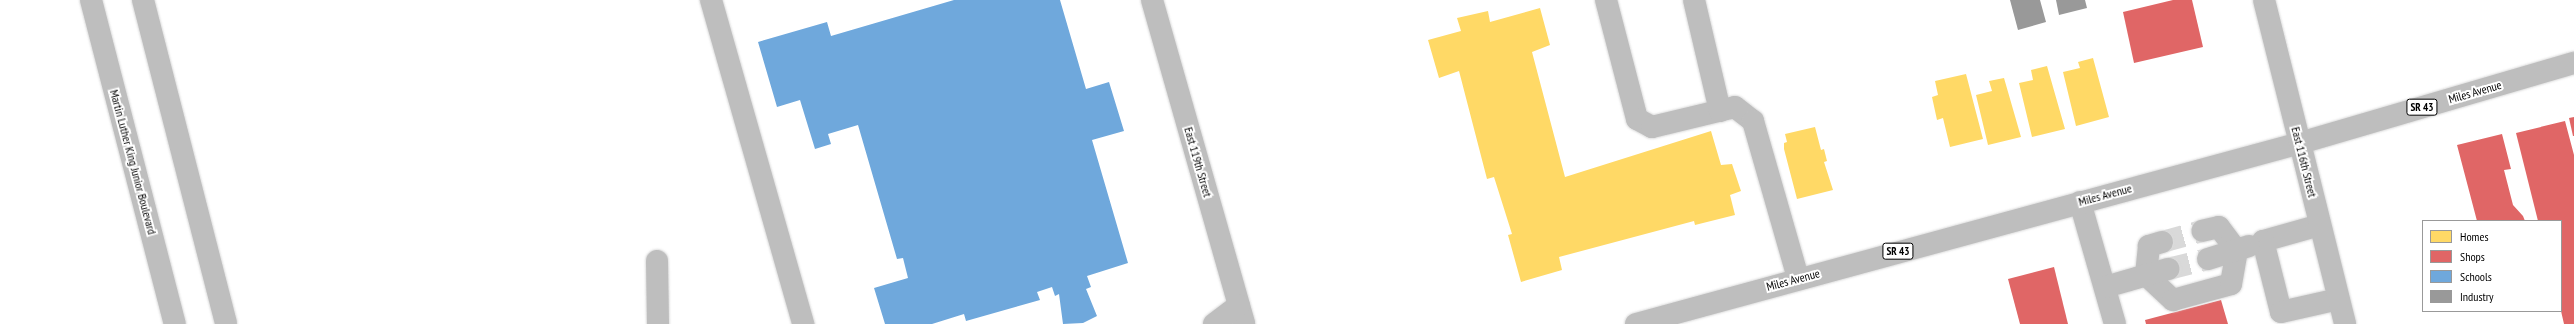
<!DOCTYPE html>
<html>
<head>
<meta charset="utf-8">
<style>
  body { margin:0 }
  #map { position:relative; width:2574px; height:324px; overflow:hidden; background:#fff; font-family:"PT Sans Narrow",sans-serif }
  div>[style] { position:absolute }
  .homes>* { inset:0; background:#ffd966 }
  .shops>* { inset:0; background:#e06666 }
  .schools>* { inset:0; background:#6fa8dc }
  .industry>* { inset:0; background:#999 }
  .minor-tunnel>* { height:22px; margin-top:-11px; transform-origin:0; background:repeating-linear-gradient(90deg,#d9d9d9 0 22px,transparent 0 33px) }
  .roads { filter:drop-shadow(0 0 1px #dbdbdb) drop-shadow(0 0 1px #dbdbdb) }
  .minor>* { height:22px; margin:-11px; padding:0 11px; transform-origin:11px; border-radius:11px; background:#bebebe }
  .major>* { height:22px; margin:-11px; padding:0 11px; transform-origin:11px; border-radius:11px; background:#bebebe }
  span { translate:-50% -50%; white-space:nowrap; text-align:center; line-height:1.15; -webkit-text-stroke:4px #fff; paint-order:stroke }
  .shield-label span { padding:1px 3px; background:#fff; border:1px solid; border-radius:3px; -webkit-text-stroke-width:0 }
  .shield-label { font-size:11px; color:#000; font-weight:700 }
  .street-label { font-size:12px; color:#000 }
  .legend { position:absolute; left:2422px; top:220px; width:140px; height:92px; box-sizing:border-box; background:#fff; border:1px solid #999; margin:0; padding:5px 7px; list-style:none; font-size:12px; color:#000 }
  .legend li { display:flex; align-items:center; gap:8px; height:20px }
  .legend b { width:20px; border:1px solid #999 }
</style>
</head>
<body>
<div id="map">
  <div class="homes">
    <div style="clip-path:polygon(1540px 8px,1550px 45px,1532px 52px,1565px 177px,1711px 131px,1721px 165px,1732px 164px,1741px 191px,1730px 195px,1735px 215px,1695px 225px,1694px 221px,1559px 257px,1562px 270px,1521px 282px,1508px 235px,1512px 234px,1494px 177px,1487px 179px,1459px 71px,1439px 78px,1428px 40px,1461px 31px,1457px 18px,1488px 11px,1490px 22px)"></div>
    <div style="clip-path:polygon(2093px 58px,2109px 117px,2076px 126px,2063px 72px,2080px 68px,2078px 62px)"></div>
    <div style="clip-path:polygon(2047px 66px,2065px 129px,2032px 137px,2019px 83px,2033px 80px,2031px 70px)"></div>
    <div style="clip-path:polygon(1966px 74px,1983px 139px,1950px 147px,1943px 118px,1937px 120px,1932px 97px,1938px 95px,1935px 81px)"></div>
    <div style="clip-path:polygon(2004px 78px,2021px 137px,1988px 145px,1976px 95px,1992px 91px,1989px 81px)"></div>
    <div style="clip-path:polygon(1815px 127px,1821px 150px,1824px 149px,1827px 161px,1824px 162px,1833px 190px,1797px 199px,1784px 149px,1784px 143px,1787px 142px,1785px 134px)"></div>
  </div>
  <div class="shops">
    <div style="clip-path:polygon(2173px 0,2192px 0,2203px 47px,2134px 63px,2123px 12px)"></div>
    <div style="clip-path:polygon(2574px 117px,2574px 136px,2573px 136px,2569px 118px)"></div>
    <div style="clip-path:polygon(2565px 121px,2574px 155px,2574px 324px,2564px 324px,2561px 311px,2561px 221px,2538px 221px,2516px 133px)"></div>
    <div style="clip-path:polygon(2502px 134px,2511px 169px,2504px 170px,2513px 205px,2523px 216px,2525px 221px,2477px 221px,2457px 145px)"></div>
    <div style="clip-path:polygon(2054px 267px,2068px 324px,2020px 324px,2008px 279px)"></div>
    <div style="clip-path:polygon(2221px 300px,2228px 324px,2146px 324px,2145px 320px)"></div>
  </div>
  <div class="schools">
    <div style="clip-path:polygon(954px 0,1060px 0,1086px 89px,1109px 82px,1124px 131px,1092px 140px,1128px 263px,1087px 276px,1091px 287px,1086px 289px,1097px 316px,1083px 323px,1063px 324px,1059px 294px,1055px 296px,1052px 287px,1037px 292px,1040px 300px,966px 321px,964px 314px,932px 324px,885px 324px,874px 288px,908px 278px,903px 258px,897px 259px,858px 125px,828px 134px,831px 144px,815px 149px,800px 100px,777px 107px,758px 42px,827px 22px,831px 36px)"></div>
  </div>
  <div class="industry">
    <div style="clip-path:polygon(2010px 0,2040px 0,2046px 22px,2018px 30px)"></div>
    <div style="clip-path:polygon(2056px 0,2085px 0,2087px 8px,2059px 15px)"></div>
  </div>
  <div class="minor-tunnel">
    <div style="left:2162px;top:242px;width:41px;rotate:-15.4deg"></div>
    <div style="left:2168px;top:269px;width:41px;rotate:-14deg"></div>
  </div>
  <div class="roads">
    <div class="minor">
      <div style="left:91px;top:0;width:335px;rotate:75.5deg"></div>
      <div style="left:143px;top:0;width:334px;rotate:75.6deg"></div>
      <div style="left:711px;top:0;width:337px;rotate:74.1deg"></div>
      <div style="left:1152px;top:0;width:337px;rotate:74.1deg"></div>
      <div style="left:1606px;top:0;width:123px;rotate:75.4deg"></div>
      <div style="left:1637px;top:119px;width:17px;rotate:28deg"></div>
      <div style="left:1652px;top:127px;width:85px;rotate:-13.5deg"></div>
      <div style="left:1735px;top:107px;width:23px;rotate:38deg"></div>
      <div style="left:1753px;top:121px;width:163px;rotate:74deg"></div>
      <div style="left:1694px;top:0;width:114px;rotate:76.8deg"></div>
      <div style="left:2264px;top:0;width:147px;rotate:75.9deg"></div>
      <div style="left:2080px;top:202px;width:127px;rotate:74deg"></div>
      <div style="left:2320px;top:225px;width:59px;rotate:164.3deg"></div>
      <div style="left:2263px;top:241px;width:73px;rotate:75.8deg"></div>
      <div style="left:2281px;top:312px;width:58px;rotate:-12.8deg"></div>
      <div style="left:2162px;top:242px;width:14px;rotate:163deg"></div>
      <div style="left:2149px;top:246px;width:29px;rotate:96deg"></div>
      <div style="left:2146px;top:275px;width:37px;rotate:43deg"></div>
      <div style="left:2173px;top:300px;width:60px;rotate:-15.4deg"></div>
      <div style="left:2231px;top:284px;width:34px;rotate:-80deg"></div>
      <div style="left:2237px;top:251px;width:30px;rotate:-127deg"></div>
      <div style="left:2219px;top:227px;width:17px;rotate:167deg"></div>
      <div style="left:2208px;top:259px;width:43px;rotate:-17.6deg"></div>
      <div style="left:657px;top:261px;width:63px;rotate:89.1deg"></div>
      <div style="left:2105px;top:287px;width:66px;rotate:-15.9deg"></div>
      <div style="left:1214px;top:324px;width:31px;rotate:-37deg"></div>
    </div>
    <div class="major">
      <div style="left:2300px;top:143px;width:187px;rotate:76deg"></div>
      <div style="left:1636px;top:324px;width:688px;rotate:-15.25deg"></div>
      <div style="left:2300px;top:143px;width:285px;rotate:-16.3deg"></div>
    </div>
  </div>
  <div class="shield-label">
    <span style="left:2422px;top:107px">SR 43</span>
    <span style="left:1898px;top:251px">SR 43</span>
  </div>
  <div class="street-label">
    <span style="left:2475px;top:92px;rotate:-16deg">Miles Avenue</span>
    <span style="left:133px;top:162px;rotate:75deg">Martin Luther King Junior Boulevard</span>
    <span style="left:1198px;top:162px;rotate:74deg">East 119th Street</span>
    <span style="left:2304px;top:162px;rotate:76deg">East 116th Street</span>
    <span style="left:2105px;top:195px;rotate:-15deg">Miles Avenue</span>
    <span style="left:1793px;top:280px;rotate:-15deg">Miles Avenue</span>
  </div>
  <ul class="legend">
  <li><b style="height:11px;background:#ffd966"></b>Homes</li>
  <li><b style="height:11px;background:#e06666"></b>Shops</li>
  <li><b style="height:11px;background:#6fa8dc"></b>Schools</li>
  <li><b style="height:11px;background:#999"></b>Industry</li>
  </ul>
</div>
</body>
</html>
